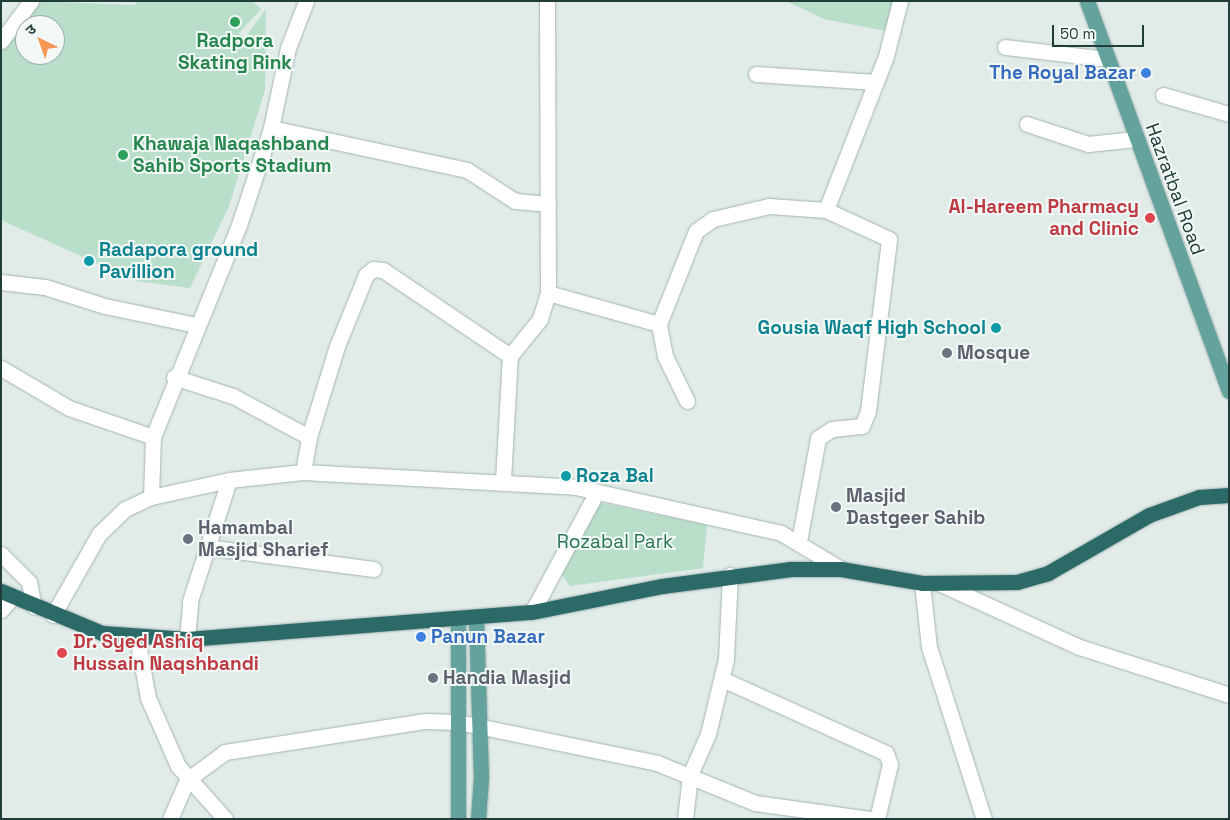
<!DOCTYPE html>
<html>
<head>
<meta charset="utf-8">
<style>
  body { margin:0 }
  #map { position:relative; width:1230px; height:820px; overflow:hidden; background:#e1ece9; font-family:"Space Grotesk","Noto Sans Devanagari",sans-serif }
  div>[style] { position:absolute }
  .green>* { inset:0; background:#b9dec9 }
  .roads { filter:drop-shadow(0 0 1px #a4b4b1) drop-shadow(0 0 1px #a4b4b1) }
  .minor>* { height:15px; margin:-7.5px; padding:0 7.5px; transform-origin:7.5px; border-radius:7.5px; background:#fff }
  .major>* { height:15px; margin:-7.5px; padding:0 7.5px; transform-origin:7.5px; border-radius:7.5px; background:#64a39d }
  .highway>* { height:15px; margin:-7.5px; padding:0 7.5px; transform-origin:7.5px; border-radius:7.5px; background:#2c6a68 }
  .dots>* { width:14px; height:14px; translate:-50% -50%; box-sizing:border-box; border:2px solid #f1f8f6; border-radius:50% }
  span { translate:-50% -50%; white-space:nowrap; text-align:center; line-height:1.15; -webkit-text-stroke:4px #f1f8f6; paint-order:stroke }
  .leisure-label { font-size:19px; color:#27864d; font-weight:700 }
  .left { translate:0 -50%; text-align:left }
  .shop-label { font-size:19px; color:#366cbe; font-weight:700 }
  .right { translate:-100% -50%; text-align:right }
  .street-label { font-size:19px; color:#213d3a }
  .health-label { font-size:19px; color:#be3a42; font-weight:700 }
  .culture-label { font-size:19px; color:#0d838f; font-weight:700 }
  .worship-label { font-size:19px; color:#5b616d; font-weight:700 }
  .park-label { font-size:19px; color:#2a7554 }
  .frame { position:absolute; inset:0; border:2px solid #213d3a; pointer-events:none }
  .north { position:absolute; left:15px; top:15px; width:50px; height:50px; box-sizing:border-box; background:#f1f8f6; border:1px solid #9eadab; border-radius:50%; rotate:318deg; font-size:14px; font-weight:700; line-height:20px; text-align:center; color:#213d3a }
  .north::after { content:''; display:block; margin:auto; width:18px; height:22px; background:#f69755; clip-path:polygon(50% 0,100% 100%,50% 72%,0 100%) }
  .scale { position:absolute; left:1052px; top:25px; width:92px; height:22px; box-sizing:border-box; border:2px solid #213d3a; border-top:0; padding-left:6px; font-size:15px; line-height:18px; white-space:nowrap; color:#213d3a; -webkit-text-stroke:4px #f1f8f6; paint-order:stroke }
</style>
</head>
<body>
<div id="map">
  <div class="green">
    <div style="clip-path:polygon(evenodd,32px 1px,135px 5px,137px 1px,252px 1px,261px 9px,239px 33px,245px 38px,266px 9px,265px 90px,229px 206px,190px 288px,136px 281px,1px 220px,1px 52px,32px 1px,25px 25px,55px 25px,55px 55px,25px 55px,25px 25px)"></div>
    <div style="clip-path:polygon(786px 1px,907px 1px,901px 34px,824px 19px)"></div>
    <div style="clip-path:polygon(597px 502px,707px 525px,703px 568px,570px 586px,560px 572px)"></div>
  </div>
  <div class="roads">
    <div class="minor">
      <div style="left:1px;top:41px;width:50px;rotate:-53.1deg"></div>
      <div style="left:1005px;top:47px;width:103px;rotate:6.7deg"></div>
      <div style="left:756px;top:74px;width:120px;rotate:3.8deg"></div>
      <div style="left:1163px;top:95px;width:69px;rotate:16.1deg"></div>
      <div style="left:1027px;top:124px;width:64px;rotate:18.2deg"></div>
      <div style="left:1088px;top:144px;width:47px;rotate:-6.1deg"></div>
      <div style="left:271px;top:128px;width:200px;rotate:12.1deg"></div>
      <div style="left:467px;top:170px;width:57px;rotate:32.9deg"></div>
      <div style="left:515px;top:201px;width:33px;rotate:5deg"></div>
      <div style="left:1px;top:282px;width:44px;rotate:6.5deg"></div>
      <div style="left:45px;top:287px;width:63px;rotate:17.6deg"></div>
      <div style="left:105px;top:306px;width:93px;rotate:11.8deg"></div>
      <div style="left:548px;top:293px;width:115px;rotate:15.6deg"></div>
      <div style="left:1px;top:368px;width:79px;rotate:30.5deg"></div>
      <div style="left:69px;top:408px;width:89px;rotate:19deg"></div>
      <div style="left:174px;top:377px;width:62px;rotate:17.9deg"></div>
      <div style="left:233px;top:396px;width:86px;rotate:28.3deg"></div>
      <div style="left:687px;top:401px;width:50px;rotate:-116.1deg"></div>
      <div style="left:665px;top:356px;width:33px;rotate:-101deg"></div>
      <div style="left:659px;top:324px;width:100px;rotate:-68.3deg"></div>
      <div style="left:696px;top:231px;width:21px;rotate:-35deg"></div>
      <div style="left:713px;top:219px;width:57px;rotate:-13.1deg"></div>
      <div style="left:769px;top:206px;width:57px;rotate:4deg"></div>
      <div style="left:303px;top:472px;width:36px;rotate:-80deg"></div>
      <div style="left:309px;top:437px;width:95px;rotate:-72.9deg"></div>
      <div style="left:337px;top:346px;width:77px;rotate:-67.8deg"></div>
      <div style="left:366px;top:275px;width:9px;rotate:-41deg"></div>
      <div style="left:373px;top:269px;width:10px;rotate:6deg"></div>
      <div style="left:383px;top:270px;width:153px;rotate:34.1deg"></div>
      <div style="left:503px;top:480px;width:124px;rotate:-86.8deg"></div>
      <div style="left:510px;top:356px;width:48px;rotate:-51deg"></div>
      <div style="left:540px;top:319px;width:27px;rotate:-73deg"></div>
      <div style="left:548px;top:293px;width:292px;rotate:-90.2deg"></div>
      <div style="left:151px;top:497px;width:60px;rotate:-88.1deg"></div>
      <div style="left:153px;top:437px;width:229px;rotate:-67.9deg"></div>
      <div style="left:239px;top:225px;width:102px;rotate:-71.7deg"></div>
      <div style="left:271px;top:128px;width:82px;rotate:-78deg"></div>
      <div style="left:288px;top:48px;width:50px;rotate:-69deg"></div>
      <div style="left:799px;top:541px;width:105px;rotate:-79.5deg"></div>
      <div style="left:818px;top:438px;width:17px;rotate:-33deg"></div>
      <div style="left:832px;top:429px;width:30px;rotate:-6deg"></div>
      <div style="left:862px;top:426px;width:16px;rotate:-68deg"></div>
      <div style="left:868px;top:411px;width:173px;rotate:-83deg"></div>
      <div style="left:889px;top:239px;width:69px;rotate:-155.3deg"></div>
      <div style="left:826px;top:210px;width:165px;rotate:-68.7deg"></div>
      <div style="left:886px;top:56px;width:57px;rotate:-75.7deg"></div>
      <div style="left:206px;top:547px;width:169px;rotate:7.5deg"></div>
      <div style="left:1px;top:554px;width:40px;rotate:45deg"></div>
      <div style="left:29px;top:582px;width:25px;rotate:79deg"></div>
      <div style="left:922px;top:583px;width:64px;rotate:83.8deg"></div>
      <div style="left:929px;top:647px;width:181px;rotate:72.3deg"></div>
      <div style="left:941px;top:584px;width:152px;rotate:24.5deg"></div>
      <div style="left:1079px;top:647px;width:157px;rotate:17.7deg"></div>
      <div style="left:1px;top:610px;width:18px;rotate:-49deg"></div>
      <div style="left:532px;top:612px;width:136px;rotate:-61.6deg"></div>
      <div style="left:53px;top:615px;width:93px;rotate:-60.4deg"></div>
      <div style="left:99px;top:534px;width:36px;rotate:-44deg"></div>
      <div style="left:125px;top:509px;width:29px;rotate:-25deg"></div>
      <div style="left:151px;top:497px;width:80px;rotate:-12.3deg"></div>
      <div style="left:229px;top:480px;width:74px;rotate:-6.2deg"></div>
      <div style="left:303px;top:472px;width:273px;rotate:3.1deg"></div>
      <div style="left:576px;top:487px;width:210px;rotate:12.6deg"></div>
      <div style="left:781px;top:533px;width:70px;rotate:31deg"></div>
      <div style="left:137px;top:638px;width:61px;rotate:79.6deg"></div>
      <div style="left:148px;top:698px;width:74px;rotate:66.2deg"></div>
      <div style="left:178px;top:766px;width:71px;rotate:48.4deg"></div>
      <div style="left:187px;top:639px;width:38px;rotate:-85deg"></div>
      <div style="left:190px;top:601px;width:127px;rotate:-72.1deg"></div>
      <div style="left:722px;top:679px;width:180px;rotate:24.3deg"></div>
      <div style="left:886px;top:753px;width:12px;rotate:70deg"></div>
      <div style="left:890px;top:764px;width:57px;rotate:103.3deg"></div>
      <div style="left:170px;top:819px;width:43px;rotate:-66.4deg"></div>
      <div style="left:187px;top:780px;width:47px;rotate:-36.4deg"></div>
      <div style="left:225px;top:752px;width:203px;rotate:-8.8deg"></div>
      <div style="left:426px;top:721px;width:32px;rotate:2deg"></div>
      <div style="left:458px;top:722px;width:203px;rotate:11.6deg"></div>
      <div style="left:657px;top:763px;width:106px;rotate:22.2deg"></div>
      <div style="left:755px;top:803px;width:116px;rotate:7.9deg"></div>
      <div style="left:685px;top:819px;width:44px;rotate:-83.5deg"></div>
      <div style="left:690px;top:775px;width:45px;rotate:-66.3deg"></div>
      <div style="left:708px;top:734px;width:77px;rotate:-76.5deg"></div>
      <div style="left:726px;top:659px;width:84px;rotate:-87.3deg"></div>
    </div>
    <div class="major">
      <div style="left:1087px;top:1px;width:415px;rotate:70deg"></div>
      <div style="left:476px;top:618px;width:160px;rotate:88.2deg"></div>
      <div style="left:481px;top:778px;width:41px;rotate:94.2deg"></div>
      <div style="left:458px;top:819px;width:200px;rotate:-90deg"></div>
    </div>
    <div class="highway">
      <div style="left:1px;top:591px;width:109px;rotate:22.6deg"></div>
      <div style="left:102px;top:633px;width:85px;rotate:4deg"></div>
      <div style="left:187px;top:639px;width:346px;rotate:-4.5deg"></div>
      <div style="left:532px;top:612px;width:133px;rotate:-11.3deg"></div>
      <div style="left:662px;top:586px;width:130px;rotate:-7.5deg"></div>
      <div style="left:791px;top:569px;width:50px"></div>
      <div style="left:841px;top:569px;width:82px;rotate:9.8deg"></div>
      <div style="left:922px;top:583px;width:95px;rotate:-0.6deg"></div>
      <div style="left:1017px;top:582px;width:32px;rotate:-16deg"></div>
      <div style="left:1048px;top:573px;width:116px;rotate:-29.9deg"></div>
      <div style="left:1149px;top:515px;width:53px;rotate:-19.8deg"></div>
      <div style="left:1199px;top:497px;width:30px;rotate:-4deg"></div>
    </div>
  </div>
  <div class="dots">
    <div style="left:235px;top:22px;background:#2e9e5b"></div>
    <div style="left:1146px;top:73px;background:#3f7fe0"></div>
    <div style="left:123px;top:155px;background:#2e9e5b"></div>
    <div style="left:1150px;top:218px;background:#e0444e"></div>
    <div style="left:89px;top:261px;background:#0f9aa8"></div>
    <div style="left:996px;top:328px;background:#0f9aa8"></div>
    <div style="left:947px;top:353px;background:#6b7280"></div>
    <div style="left:566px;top:476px;background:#0f9aa8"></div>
    <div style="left:836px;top:507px;background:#6b7280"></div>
    <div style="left:188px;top:539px;background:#6b7280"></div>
    <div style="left:421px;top:637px;background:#3f7fe0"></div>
    <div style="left:62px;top:653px;background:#e0444e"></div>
    <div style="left:433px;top:678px;background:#6b7280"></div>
  </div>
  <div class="leisure-label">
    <span style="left:235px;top:52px">Radpora<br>Skating Rink</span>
    <span class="left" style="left:133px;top:155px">Khawaja Naqashband<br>Sahib Sports Stadium</span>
  </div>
  <div class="shop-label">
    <span class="right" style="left:1136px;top:73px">The Royal Bazar</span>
    <span class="left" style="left:431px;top:637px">Panun Bazar</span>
  </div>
  <div class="street-label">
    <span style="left:1175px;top:189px;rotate:70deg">Hazratbal Road</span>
  </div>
  <div class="health-label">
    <span class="right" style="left:1139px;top:218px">Al-Hareem Pharmacy<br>and Clinic</span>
    <span class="left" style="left:73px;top:653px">Dr. Syed Ashiq<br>Hussain Naqshbandi</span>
  </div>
  <div class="culture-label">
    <span class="left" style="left:99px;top:261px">Radapora ground<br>Pavillion</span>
    <span class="right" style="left:986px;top:328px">Gousia Waqf High School</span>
    <span class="left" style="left:576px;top:476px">Roza Bal</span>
  </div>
  <div class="worship-label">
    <span class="left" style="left:957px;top:353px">Mosque</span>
    <span class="left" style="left:846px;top:507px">Masjid<br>Dastgeer Sahib</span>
    <span class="left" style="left:198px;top:539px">Hamambal<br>Masjid Sharief</span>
    <span class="left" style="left:443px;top:678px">Handia Masjid</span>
  </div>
  <div class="park-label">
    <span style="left:615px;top:542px">Rozabal Park</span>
  </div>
  <div class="frame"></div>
  <div class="north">उ</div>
  <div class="scale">50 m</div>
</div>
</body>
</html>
